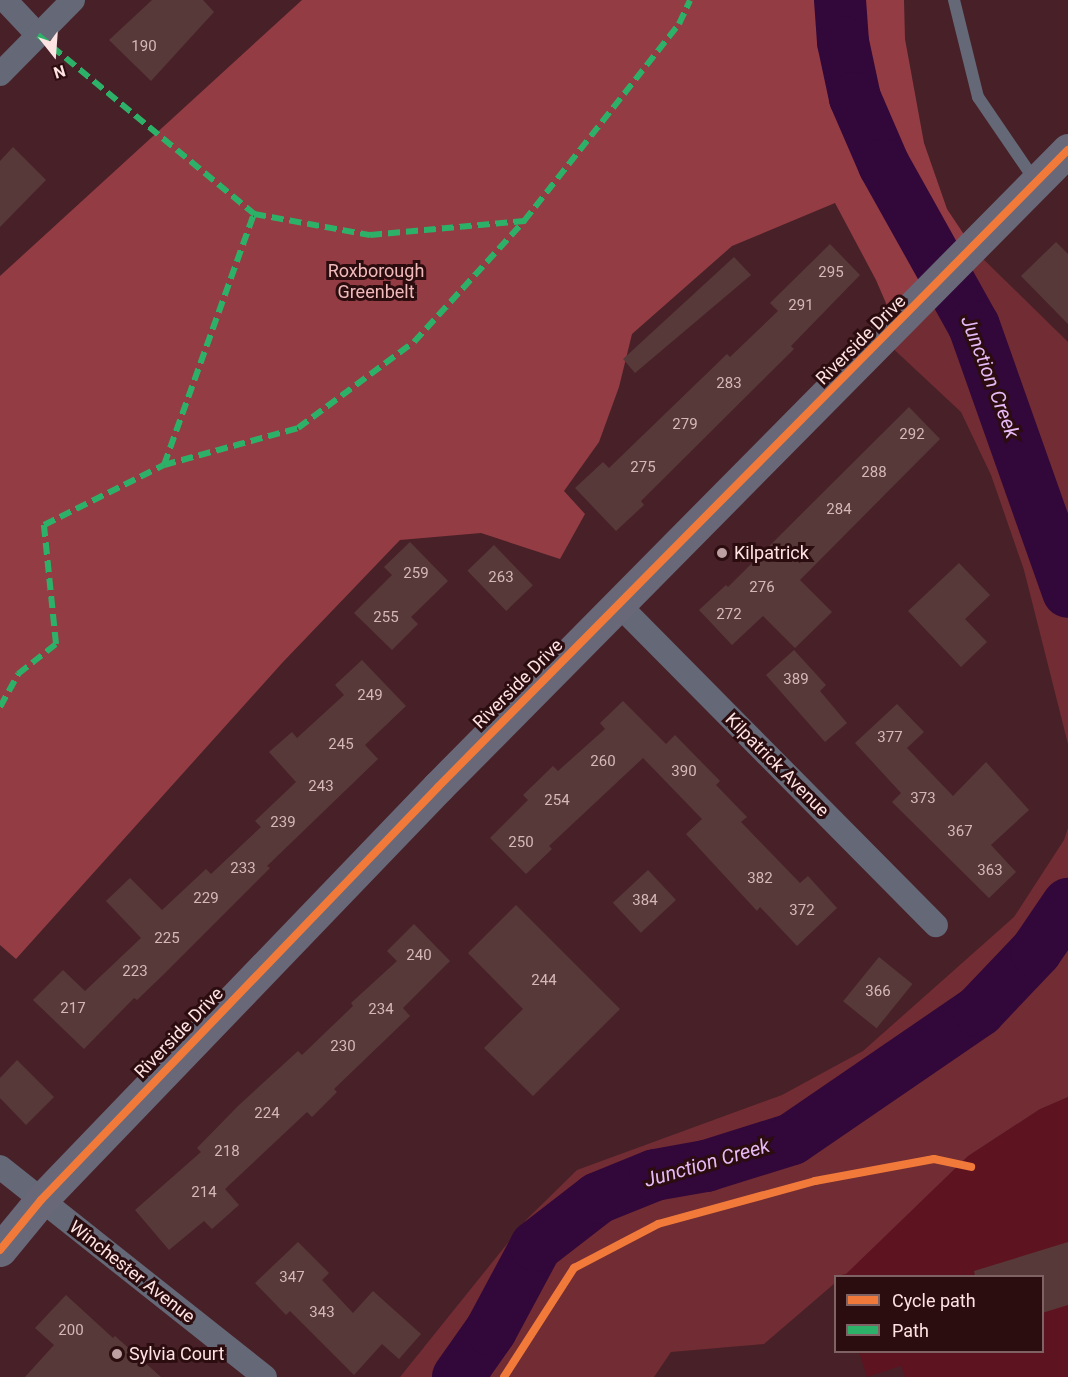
<!DOCTYPE html>
<html>
<head>
<meta charset="utf-8">
<style>
  body { margin:0 }
  #map { position:relative; width:1068px; height:1377px; overflow:hidden; background:#482027; font-family:Roboto,sans-serif }
  div>[style] { position:absolute }
  .built>* { inset:0; background:#5e1320 }
  .green>* { inset:0; background:#722c33 }
  .forest>* { inset:0; background:#933c44 }
  .river>* { height:52px; margin:-26px; padding:0 26px; transform-origin:26px; border-radius:26px; background:#32073a }
  .building>* { inset:0; background:#583939; transform-origin:0 0 }
  .lane>* { height:12px; margin:-6px; padding:0 6px; transform-origin:6px; border-radius:6px; background:#646877 }
  .street>* { height:24px; margin:-12px; padding:0 12px; transform-origin:12px; border-radius:12px; background:#646877 }
  .secondary>* { height:33px; margin:-16.5px; padding:0 16.5px; transform-origin:16.5px; border-radius:16.5px; background:#686879 }
  .quiet>* { height:6px; margin-top:-3px; transform-origin:0; background:repeating-linear-gradient(90deg,#2db169 0 12px,transparent 0 18px) }
  .cycleway>* { height:8px; margin:-4px; padding:0 4px; transform-origin:4px; border-radius:4px; background:#f17a3a }
  .dots>* { width:16px; height:16px; translate:-50% -50%; box-sizing:border-box; border:3px solid #2b0c0f; border-radius:50% }
  span { translate:-50% -50%; white-space:nowrap; text-align:center; line-height:1.15; -webkit-text-stroke:6px #2b0c0f; paint-order:stroke }
  .number-label { font-size:15px; color:#d4b8b8 }
  .number-label span { -webkit-text-stroke-width:0 }
  .park-label { font-size:18px; color:#f0babb }
  .street-label { font-size:18px; color:#fee3e3 }
  .poi-label { font-size:18px; color:#fee3e3 }
  .left { translate:0 -50%; text-align:left }
  .water-label { font-size:20px; color:#e7baf6; font-style:italic }
  .legend { position:absolute; left:834px; top:1275px; width:210px; height:78px; box-sizing:border-box; background:#2b0c0f; border:2px solid #7f6264; margin:0; padding:8px 10px; list-style:none; font-size:18px; color:#fee3e3 }
  .legend li { display:flex; align-items:center; gap:12px; height:30px }
  .legend b { width:30px; border:2px solid #7f6264 }
  .north { position:absolute; left:24px; top:24px; width:60px; height:60px; -webkit-text-stroke:4px #2b0c0f; paint-order:stroke; rotate:163deg; font-size:16px; font-weight:700; line-height:24px; text-align:center; color:#fee3e3 }
  .north::after { content:''; display:block; margin:auto; width:21px; height:27px; background:#fee3e3; clip-path:polygon(50% 0,100% 100%,50% 72%,0 100%) }
</style>
</head>
<body>
<div id="map">
  <div class="built">
    <div style="clip-path:polygon(1068px 1097px,1068px 1377px,905px 1377px,901px 1366px,867px 1377px,859px 1352px,1042px 1352px,1042px 1276px,842px 1276px,968px 1156px,1040px 1109px)"></div>
  </div>
  <div class="green">
    <div style="clip-path:polygon(975px 251px,1068px 342px,1068px 744px,1024px 570px,991px 475px,961px 412px,886px 342px)"></div>
    <div style="clip-path:polygon(1068px 828px,1068px 1097px,1040px 1109px,968px 1156px,846px 1274px,836px 1276px,835px 1283px,764px 1344px,671px 1352px,654px 1377px,400px 1377px,527px 1219px,577px 1170px,782px 1095px,863px 1051px,1014px 917px,1064px 840px)"></div>
  </div>
  <div class="forest">
    <div style="clip-path:polygon(302px 0,904px 0,905px 39px,924px 143px,947px 209px,975px 251px,898px 331px,876px 280px,835px 203px,732px 246px,632px 334px,619px 387px,599px 442px,564px 491px,585px 514px,560px 559px,481px 533px,400px 540px,283px 662px,16px 959px,0 945px,0 276px)"></div>
  </div>
  <div class="river">
    <div style="left:840px;top:0;width:42px;rotate:85.9deg"></div>
    <div style="left:843px;top:42px;width:57px;rotate:77.9deg"></div>
    <div style="left:855px;top:98px;width:73px;rotate:66.6deg"></div>
    <div style="left:884px;top:165px;width:184px;rotate:60.8deg"></div>
    <div style="left:974px;top:326px;width:282px;rotate:70.5deg"></div>
    <div style="left:458px;top:1377px;width:57px;rotate:-54.9deg"></div>
    <div style="left:491px;top:1330px;width:95px;rotate:-61.8deg"></div>
    <div style="left:536px;top:1246px;width:78px;rotate:-37.7deg"></div>
    <div style="left:598px;top:1198px;width:61px;rotate:-22deg"></div>
    <div style="left:655px;top:1175px;width:52px;rotate:-10deg"></div>
    <div style="left:706px;top:1166px;width:90px;rotate:-17.4deg"></div>
    <div style="left:792px;top:1139px;width:227px;rotate:-34.4deg"></div>
    <div style="left:979px;top:1011px;width:83px;rotate:-46.5deg"></div>
    <div style="left:1036px;top:951px;width:57px;rotate:-55.8deg"></div>
  </div>
  <div class="building">
    <div style="clip-path:polygon(152px 0,203px 0,214px 12px,151px 81px,109px 40px)"></div>
    <div style="clip-path:polygon(13px 147px,46px 180px,0 227px,0 161px)"></div>
    <div style="clip-path:polygon(1056px 242px,1068px 254px,1068px 324px,1021px 276px)"></div>
    <div style="clip-path:polygon(830px 244px,860px 275px,791px 346px,794px 349px,641px 501px,644px 505px,616px 531px,575px 488px,603px 462px,609px 468px,727px 354px,730px 357px,778px 311px,770px 303px)"></div>
    <div style="clip-path:polygon(734px 257px,751px 275px,635px 373px,623px 359px)"></div>
    <div style="clip-path:polygon(909px 407px,940px 439px,800px 580px,832px 612px,795px 648px,763px 616px,732px 645px,699px 610px,726px 585px,728px 587px)"></div>
    <div style="clip-path:polygon(410px 542px,448px 581px,411px 617px,418px 624px,392px 650px,354px 613px,392px 575px,384px 567px)"></div>
    <div style="left:494px;top:545px;width:56px;height:37px;rotate:46deg"></div>
    <div style="clip-path:polygon(959px 563px,990px 595px,965px 619px,987px 642px,961px 667px,908px 611px)"></div>
    <div style="clip-path:polygon(794px 650px,826px 685px,820px 691px,847px 723px,825px 742px,766px 675px)"></div>
    <div style="clip-path:polygon(362px 660px,406px 706px,365px 745px,378px 759px,267px 866px,270px 868px,163px 975px,137px 1000px,134px 998px,84px 1049px,33px 1000px,63px 970px,85px 991px,141px 938px,106px 901px,130px 878px,162px 910px,206px 869px,211px 874px,261px 827px,255px 821px,296px 782px,269px 752px,292px 732px,297px 738px,344px 695px,335px 685px)"></div>
    <div style="clip-path:polygon(623px 701px,666px 744px,675px 735px,720px 781px,716px 785px,747px 817px,741px 822px,800px 883px,808px 876px,837px 908px,797px 946px,760px 907px,757px 911px,686px 834px,702px 819px,643px 758px,549px 846px,552px 849px,526px 874px,490px 838px,528px 800px,523px 795px,553px 766px,558px 771px,605px 729px,600px 723px)"></div>
    <div style="clip-path:polygon(897px 704px,924px 732px,907px 748px,953px 796px,986px 762px,1029px 810px,991px 845px,1016px 872px,989px 898px,892px 802px,901px 793px,855px 743px)"></div>
    <div style="left:648px;top:870px;width:41px;height:48px;rotate:47deg"></div>
    <div style="clip-path:polygon(516px 905px,620px 1009px,533px 1096px,484px 1048px,523px 1009px,468px 953px)"></div>
    <div style="clip-path:polygon(414px 924px,450px 961px,403px 1008px,410px 1016px,334px 1089px,337px 1092px,312px 1117px,307px 1112px,225px 1189px,239px 1205px,212px 1229px,204px 1221px,169px 1250px,135px 1210px,201px 1152px,197px 1148px,238px 1106px,298px 1051px,302px 1055px,353px 1006px,351px 1003px,397px 961px,387px 951px)"></div>
    <div style="left:879px;top:957px;width:43px;height:57px;rotate:39deg"></div>
    <div style="clip-path:polygon(17px 1060px,54px 1097px,26px 1125px,0 1098px,0 1078px)"></div>
    <div style="clip-path:polygon(298px 1242px,329px 1273px,322px 1280px,353px 1313px,373px 1291px,421px 1334px,399px 1359px,382px 1344px,354px 1375px,290px 1311px,286px 1315px,255px 1283px)"></div>
    <div style="clip-path:polygon(1068px 1242px,1068px 1305px,1042px 1313px,1042px 1276px,975px 1276px,974px 1271px)"></div>
    <div style="clip-path:polygon(66px 1295px,113px 1338px,115px 1336px,161px 1377px,25px 1377px,54px 1345px,35px 1328px)"></div>
  </div>
  <div class="lane">
    <div style="left:954px;top:0;width:100px;rotate:76.1deg"></div>
    <div style="left:978px;top:97px;width:103px;rotate:55.7deg"></div>
  </div>
  <div class="street">
    <div style="left:5px;top:0;width:48px;rotate:46.7deg"></div>
    <div style="left:0;top:74px;width:104px;rotate:-45.4deg"></div>
    <div style="left:618px;top:604px;width:452px;rotate:45.3deg"></div>
    <div style="left:0;top:1167px;width:338px;rotate:38.4deg"></div>
  </div>
  <div class="secondary">
    <div style="left:0;top:1250px;width:65px;rotate:-50.6deg"></div>
    <div style="left:41px;top:1200px;width:573px;rotate:-46.13deg"></div>
    <div style="left:438px;top:787px;width:896px;rotate:-45.32deg"></div>
  </div>
  <div class="quiet">
    <div style="left:38px;top:35px;width:281px;rotate:39.6deg"></div>
    <div style="left:164px;top:465px;width:139px;rotate:-15.4deg"></div>
    <div style="left:298px;top:428px;width:144px;rotate:-36.6deg"></div>
    <div style="left:414px;top:342px;width:164px;rotate:-47.7deg"></div>
    <div style="left:0;top:707px;width:38px;rotate:-61deg"></div>
    <div style="left:18px;top:674px;width:48px;rotate:-38.3deg"></div>
    <div style="left:56px;top:644px;width:120px;rotate:-95.8deg"></div>
    <div style="left:44px;top:525px;width:134px;rotate:-26.6deg"></div>
    <div style="left:164px;top:465px;width:267px;rotate:-70.3deg"></div>
    <div style="left:254px;top:214px;width:118px;rotate:10.3deg"></div>
    <div style="left:370px;top:235px;width:155px;rotate:-5.2deg"></div>
    <div style="left:524px;top:221px;width:251px;rotate:-51.8deg"></div>
    <div style="left:679px;top:24px;width:26px;rotate:-65deg"></div>
  </div>
  <div class="cycleway">
    <div style="left:0;top:1250px;width:65px;rotate:-50.6deg"></div>
    <div style="left:41px;top:1200px;width:573px;rotate:-46.13deg"></div>
    <div style="left:438px;top:787px;width:896px;rotate:-45.32deg"></div>
    <div style="left:504px;top:1377px;width:130px;rotate:-57.3deg"></div>
    <div style="left:574px;top:1268px;width:95px;rotate:-27.6deg"></div>
    <div style="left:658px;top:1224px;width:163px;rotate:-15.3deg"></div>
    <div style="left:815px;top:1181px;width:121px;rotate:-10.5deg"></div>
    <div style="left:934px;top:1159px;width:38px;rotate:12deg"></div>
  </div>
  <div class="dots">
    <div style="left:722px;top:553px;background:#be9fa1"></div>
    <div style="left:117px;top:1354px;background:#be9fa1"></div>
  </div>
  <div class="number-label">
    <span style="left:144px;top:47px">190</span>
    <span style="left:831px;top:273px">295</span>
    <span style="left:801px;top:306px">291</span>
    <span style="left:729px;top:384px">283</span>
    <span style="left:685px;top:425px">279</span>
    <span style="left:912px;top:435px">292</span>
    <span style="left:643px;top:468px">275</span>
    <span style="left:874px;top:473px">288</span>
    <span style="left:839px;top:510px">284</span>
    <span style="left:416px;top:574px">259</span>
    <span style="left:501px;top:578px">263</span>
    <span style="left:762px;top:588px">276</span>
    <span style="left:729px;top:615px">272</span>
    <span style="left:386px;top:618px">255</span>
    <span style="left:796px;top:680px">389</span>
    <span style="left:370px;top:696px">249</span>
    <span style="left:890px;top:738px">377</span>
    <span style="left:341px;top:745px">245</span>
    <span style="left:603px;top:762px">260</span>
    <span style="left:684px;top:772px">390</span>
    <span style="left:321px;top:787px">243</span>
    <span style="left:923px;top:799px">373</span>
    <span style="left:557px;top:801px">254</span>
    <span style="left:283px;top:823px">239</span>
    <span style="left:960px;top:832px">367</span>
    <span style="left:521px;top:843px">250</span>
    <span style="left:243px;top:869px">233</span>
    <span style="left:990px;top:871px">363</span>
    <span style="left:760px;top:879px">382</span>
    <span style="left:206px;top:899px">229</span>
    <span style="left:645px;top:901px">384</span>
    <span style="left:802px;top:911px">372</span>
    <span style="left:167px;top:939px">225</span>
    <span style="left:419px;top:956px">240</span>
    <span style="left:135px;top:972px">223</span>
    <span style="left:544px;top:981px">244</span>
    <span style="left:878px;top:992px">366</span>
    <span style="left:73px;top:1009px">217</span>
    <span style="left:381px;top:1010px">234</span>
    <span style="left:343px;top:1047px">230</span>
    <span style="left:267px;top:1114px">224</span>
    <span style="left:227px;top:1152px">218</span>
    <span style="left:204px;top:1193px">214</span>
    <span style="left:292px;top:1278px">347</span>
    <span style="left:322px;top:1313px">343</span>
    <span style="left:71px;top:1331px">200</span>
  </div>
  <div class="park-label">
    <span style="left:376px;top:282px">Roxborough<br>Greenbelt</span>
  </div>
  <div class="street-label">
    <span style="left:861px;top:340px;rotate:-45deg">Riverside Drive</span>
    <span style="left:518px;top:684px;rotate:-45deg">Riverside Drive</span>
    <span style="left:777px;top:765px;rotate:45deg">Kilpatrick Avenue</span>
    <span style="left:179px;top:1033px;rotate:-46deg">Riverside Drive</span>
    <span style="left:132px;top:1272px;rotate:38deg">Winchester Avenue</span>
  </div>
  <div class="poi-label">
    <span class="left" style="left:734px;top:553px">Kilpatrick</span>
    <span class="left" style="left:129px;top:1354px">Sylvia Court</span>
  </div>
  <div class="water-label">
    <span style="left:990px;top:377px;rotate:69deg">Junction Creek</span>
    <span style="left:707px;top:1163px;rotate:-16deg">Junction Creek</span>
  </div>
  <ul class="legend">
  <li><b style="height:8px;background:#f17a3a"></b>Cycle path</li>
  <li><b style="height:8px;background:#2db169"></b>Path</li>
  </ul>
  <div class="north">N</div>
</div>
</body>
</html>
